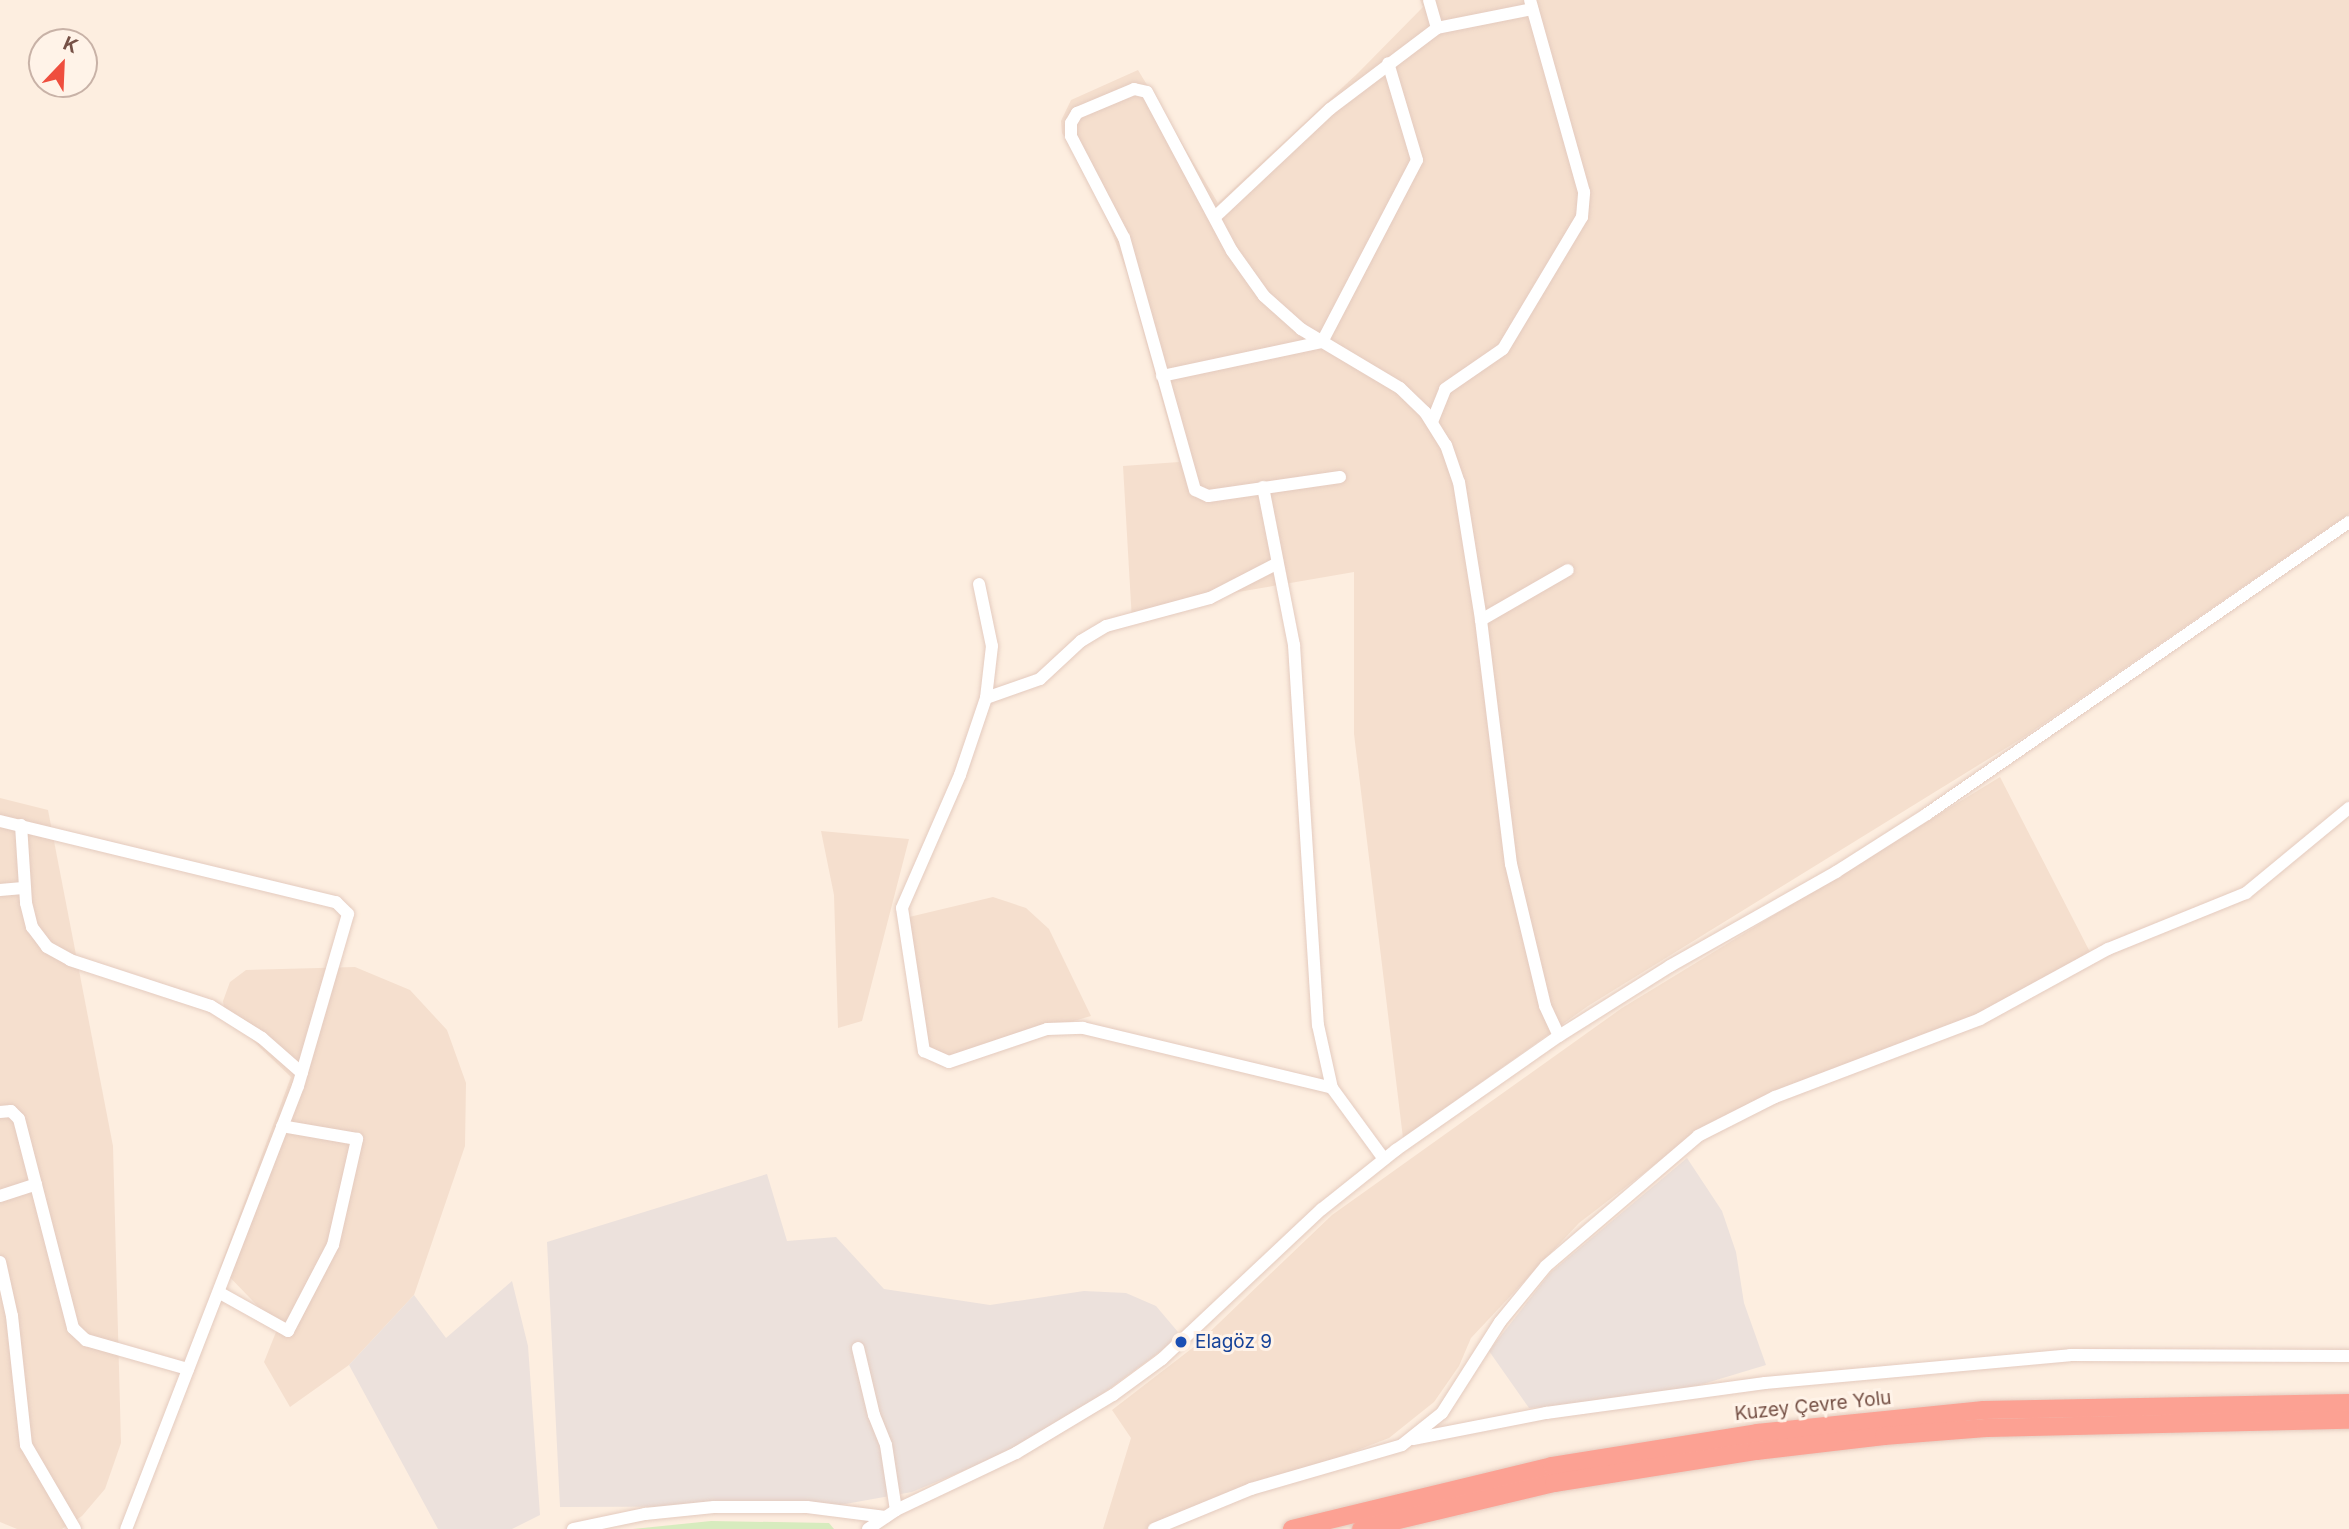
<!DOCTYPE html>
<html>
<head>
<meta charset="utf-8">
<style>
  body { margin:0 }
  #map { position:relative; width:2349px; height:1529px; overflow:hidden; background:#fdeee0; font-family:Inter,sans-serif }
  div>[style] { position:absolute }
  .residential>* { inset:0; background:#f5dfce }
  .industrial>* { inset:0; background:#ece1dc }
  .green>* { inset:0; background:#d7ebbe }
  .roads { filter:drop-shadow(0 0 2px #e4cbbf) drop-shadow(0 0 2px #e4cbbf) }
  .minor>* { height:12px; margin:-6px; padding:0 6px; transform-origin:6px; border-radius:6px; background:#fff }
  .highway>* { height:18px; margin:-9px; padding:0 9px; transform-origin:9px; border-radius:9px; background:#fca193 }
  .dots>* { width:19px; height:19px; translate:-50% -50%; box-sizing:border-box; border:4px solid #fff3e8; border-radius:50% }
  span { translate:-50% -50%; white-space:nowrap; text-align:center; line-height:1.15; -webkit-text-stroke:6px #fff3e8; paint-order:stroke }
  .transit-label { font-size:19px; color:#164399 }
  .left { translate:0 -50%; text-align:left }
  .street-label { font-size:19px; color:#765146 }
  .north { position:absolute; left:28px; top:28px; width:70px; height:70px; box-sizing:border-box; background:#fff3e8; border:2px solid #c8b2a7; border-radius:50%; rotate:23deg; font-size:19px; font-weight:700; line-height:28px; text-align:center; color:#765146 }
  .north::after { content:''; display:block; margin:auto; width:24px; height:32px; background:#ef4e3e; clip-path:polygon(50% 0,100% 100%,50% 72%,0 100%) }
</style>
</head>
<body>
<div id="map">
  <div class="residential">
    <div style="clip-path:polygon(1420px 0,2349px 0,2349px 514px,2024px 737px,1588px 1006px,1403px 1138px,1354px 734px,1354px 572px,1238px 592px,1132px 621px,1123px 466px,1179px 462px,1127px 273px,1093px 182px,1062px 133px,1061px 121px,1071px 100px,1138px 70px,1218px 203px,1358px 73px,1423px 7px)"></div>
    <div style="clip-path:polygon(2000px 777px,2091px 954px,1969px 1026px,1691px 1137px,1579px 1223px,1471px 1338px,1459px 1366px,1434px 1402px,1389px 1438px,1151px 1529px,1103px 1529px,1131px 1438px,1112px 1410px,1195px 1346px,1332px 1215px,1622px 1008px)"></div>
    <div style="clip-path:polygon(0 798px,48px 810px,113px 1146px,121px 1443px,105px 1489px,82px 1516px,62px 1529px,17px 1529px,0 1522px)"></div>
    <div style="clip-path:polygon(821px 831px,909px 839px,862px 1021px,838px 1028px,834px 895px)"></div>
    <div style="clip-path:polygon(993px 897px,1026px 908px,1049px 929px,1091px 1016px,951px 1056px,929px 1051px,905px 918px)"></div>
    <div style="clip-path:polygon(355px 967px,410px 990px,447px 1030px,466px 1083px,465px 1146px,414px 1295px,349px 1365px,290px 1407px,264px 1362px,278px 1327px,220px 1267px,291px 1077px,225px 1014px,223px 1001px,230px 982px,246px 970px)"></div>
  </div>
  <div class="industrial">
    <div style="clip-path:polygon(1687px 1158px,1722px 1211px,1736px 1252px,1744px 1303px,1766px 1365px,1650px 1400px,1529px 1408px,1489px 1351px,1550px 1273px)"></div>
    <div style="clip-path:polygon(767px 1174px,787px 1241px,836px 1237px,884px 1289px,990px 1305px,1084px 1291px,1126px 1293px,1156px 1306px,1178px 1332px,1169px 1345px,1094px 1400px,1004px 1454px,912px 1492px,834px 1506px,560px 1507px,547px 1242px)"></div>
    <div style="clip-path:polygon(512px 1281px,528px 1346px,540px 1515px,512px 1529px,438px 1529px,349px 1365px,414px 1295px,446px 1338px)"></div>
  </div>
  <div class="green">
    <div style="clip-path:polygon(711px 1521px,829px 1523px,834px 1529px,633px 1529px)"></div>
  </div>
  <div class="roads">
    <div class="minor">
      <div style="left:1437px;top:28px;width:97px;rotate:-11.3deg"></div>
      <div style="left:1216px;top:216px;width:156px;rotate:-43.2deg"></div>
      <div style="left:1330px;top:109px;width:134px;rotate:-37.1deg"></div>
      <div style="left:1437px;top:28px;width:29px;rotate:-106deg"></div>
      <div style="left:1162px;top:376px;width:164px;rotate:-12deg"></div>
      <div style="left:1322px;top:342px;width:205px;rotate:-62.4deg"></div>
      <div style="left:1417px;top:160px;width:101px;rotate:-106.6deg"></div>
      <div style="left:1432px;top:422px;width:35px;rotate:-68deg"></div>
      <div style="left:1445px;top:389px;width:70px;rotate:-34.6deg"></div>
      <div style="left:1503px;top:349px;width:154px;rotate:-59.1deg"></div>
      <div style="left:1582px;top:217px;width:25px;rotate:-85deg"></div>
      <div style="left:1584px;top:192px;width:199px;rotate:-105.7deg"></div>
      <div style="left:1340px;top:477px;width:133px;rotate:171.8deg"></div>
      <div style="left:1208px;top:496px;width:14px;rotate:-155deg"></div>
      <div style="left:1195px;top:490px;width:262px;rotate:-105.7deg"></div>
      <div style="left:1124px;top:238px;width:115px;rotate:-117.5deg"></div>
      <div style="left:1071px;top:136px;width:13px;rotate:-90deg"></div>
      <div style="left:1071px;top:123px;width:12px;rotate:-59deg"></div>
      <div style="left:1077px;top:113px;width:62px;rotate:-22.8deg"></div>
      <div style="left:1134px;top:89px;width:13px;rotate:13deg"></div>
      <div style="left:1147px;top:92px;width:180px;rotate:61.9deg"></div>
      <div style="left:1232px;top:251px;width:55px;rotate:54.6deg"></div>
      <div style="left:1264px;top:296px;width:50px;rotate:41.7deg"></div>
      <div style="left:1301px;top:329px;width:115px;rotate:30.8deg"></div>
      <div style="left:1400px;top:388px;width:35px;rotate:44deg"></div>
      <div style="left:1425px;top:412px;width:39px;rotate:58deg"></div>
      <div style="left:1446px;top:445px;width:39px;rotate:71deg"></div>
      <div style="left:1459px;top:482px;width:140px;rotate:80.9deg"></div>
      <div style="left:1481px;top:620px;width:246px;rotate:83deg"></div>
      <div style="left:1511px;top:864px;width:146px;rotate:76.5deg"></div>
      <div style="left:1545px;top:1006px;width:33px;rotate:65deg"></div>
      <div style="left:1263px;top:487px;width:161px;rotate:78.9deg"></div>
      <div style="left:1294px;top:645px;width:381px;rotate:86.4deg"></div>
      <div style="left:1318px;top:1025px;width:65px;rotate:77.5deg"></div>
      <div style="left:1332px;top:1088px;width:88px;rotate:53.8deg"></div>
      <div style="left:979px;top:584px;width:63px;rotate:78.2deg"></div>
      <div style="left:992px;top:646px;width:52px;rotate:96.6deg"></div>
      <div style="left:986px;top:698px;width:81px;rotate:108.7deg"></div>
      <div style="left:960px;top:775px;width:145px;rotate:113.6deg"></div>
      <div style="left:902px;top:908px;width:145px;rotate:81.3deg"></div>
      <div style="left:924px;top:1051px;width:27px;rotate:24deg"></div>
      <div style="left:949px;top:1062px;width:103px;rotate:-18.6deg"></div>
      <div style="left:1047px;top:1029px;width:36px;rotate:-2deg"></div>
      <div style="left:1083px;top:1028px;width:256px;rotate:13.5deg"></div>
      <div style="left:1481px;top:620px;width:100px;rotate:-29.9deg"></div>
      <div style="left:986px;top:698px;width:57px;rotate:-19.4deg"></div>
      <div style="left:1040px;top:679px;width:56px;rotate:-42.8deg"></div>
      <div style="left:1081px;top:641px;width:29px;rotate:-31deg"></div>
      <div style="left:1106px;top:626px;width:108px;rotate:-15.1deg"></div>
      <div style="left:1210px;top:598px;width:74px;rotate:-27.3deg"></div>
      <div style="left:0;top:821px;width:346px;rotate:13.6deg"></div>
      <div style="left:336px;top:902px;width:17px;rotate:45deg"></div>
      <div style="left:348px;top:914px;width:179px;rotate:106.2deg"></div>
      <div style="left:298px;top:1086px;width:475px;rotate:111.2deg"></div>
      <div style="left:21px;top:825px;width:78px;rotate:86.3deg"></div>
      <div style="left:26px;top:903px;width:25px;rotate:76deg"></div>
      <div style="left:32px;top:927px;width:25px;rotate:53deg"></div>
      <div style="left:47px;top:947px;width:26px;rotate:29deg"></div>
      <div style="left:70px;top:960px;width:148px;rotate:18.1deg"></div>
      <div style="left:211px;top:1006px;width:60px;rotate:32.1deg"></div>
      <div style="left:262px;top:1038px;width:53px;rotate:41.2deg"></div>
      <div style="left:0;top:890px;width:23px;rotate:-5deg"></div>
      <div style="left:0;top:1112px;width:11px;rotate:-5deg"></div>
      <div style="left:11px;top:1111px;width:11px;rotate:45deg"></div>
      <div style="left:19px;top:1119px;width:216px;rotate:75.5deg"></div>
      <div style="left:73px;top:1328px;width:18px;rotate:43deg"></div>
      <div style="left:86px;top:1340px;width:106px;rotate:15.9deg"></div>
      <div style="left:0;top:1196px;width:38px;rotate:-18deg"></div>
      <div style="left:0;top:1262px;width:55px;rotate:77.5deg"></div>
      <div style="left:12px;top:1316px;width:130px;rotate:83.8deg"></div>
      <div style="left:26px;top:1445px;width:97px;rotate:59.7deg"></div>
      <div style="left:220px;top:1293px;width:78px;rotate:29.2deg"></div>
      <div style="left:288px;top:1331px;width:97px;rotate:-62.4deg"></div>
      <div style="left:333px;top:1245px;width:109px;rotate:-77.2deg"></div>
      <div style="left:357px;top:1139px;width:76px;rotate:-170.2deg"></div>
      <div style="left:858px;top:1348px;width:69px;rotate:76.6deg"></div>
      <div style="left:874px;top:1415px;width:32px;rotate:68deg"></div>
      <div style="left:886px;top:1445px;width:66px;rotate:81.3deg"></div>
      <div style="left:1413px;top:1439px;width:136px;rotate:-11.1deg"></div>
      <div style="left:1546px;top:1413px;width:221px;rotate:-7.8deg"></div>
      <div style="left:1765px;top:1383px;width:306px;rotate:-5.2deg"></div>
      <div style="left:2070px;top:1355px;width:279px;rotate:0.2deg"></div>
      <div style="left:573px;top:1529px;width:74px;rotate:-11.8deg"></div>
      <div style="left:645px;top:1514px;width:69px;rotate:-5.8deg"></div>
      <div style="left:714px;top:1507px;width:93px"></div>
      <div style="left:807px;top:1507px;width:79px;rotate:7.3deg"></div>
      <div style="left:868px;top:1529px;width:34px;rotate:-34deg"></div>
      <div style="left:896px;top:1510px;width:133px;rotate:-25.4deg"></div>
      <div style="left:1016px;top:1453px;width:113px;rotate:-30.9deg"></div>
      <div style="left:1113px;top:1395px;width:61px;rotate:-36.3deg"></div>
      <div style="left:1162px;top:1359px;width:219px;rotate:-43.2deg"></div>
      <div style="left:1322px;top:1209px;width:95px;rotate:-38.6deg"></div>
      <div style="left:1396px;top:1150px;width:199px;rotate:-35deg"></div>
      <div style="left:1559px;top:1036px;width:131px;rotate:-32.2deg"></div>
      <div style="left:1670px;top:966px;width:191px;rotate:-29.5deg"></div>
      <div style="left:1836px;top:872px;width:108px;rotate:-32.5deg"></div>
      <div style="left:1927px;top:814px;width:513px;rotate:-34.68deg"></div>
      <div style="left:1154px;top:1529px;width:105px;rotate:-22.4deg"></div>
      <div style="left:1251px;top:1489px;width:157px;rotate:-16.2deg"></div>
      <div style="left:1402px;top:1445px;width:51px;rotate:-38.7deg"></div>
      <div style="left:1442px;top:1413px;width:108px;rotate:-57.5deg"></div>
      <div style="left:1500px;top:1322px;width:72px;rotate:-50.6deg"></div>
      <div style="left:1546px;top:1266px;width:200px;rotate:-40.5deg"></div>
      <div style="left:1698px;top:1136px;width:86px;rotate:-26.9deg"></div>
      <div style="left:1775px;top:1097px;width:219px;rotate:-20.8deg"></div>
      <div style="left:1980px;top:1019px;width:146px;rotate:-28.7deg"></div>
      <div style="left:2108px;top:949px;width:149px;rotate:-22.1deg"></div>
      <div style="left:2246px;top:893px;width:134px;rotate:-39.5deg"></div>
    </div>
    <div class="highway">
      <div style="left:1292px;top:1529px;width:268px;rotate:-13.6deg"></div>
      <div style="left:1552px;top:1466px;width:208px;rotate:-9.1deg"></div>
      <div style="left:1757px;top:1433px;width:228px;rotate:-5.8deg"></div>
      <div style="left:1984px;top:1410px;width:365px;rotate:-1.1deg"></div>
      <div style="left:1361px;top:1529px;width:198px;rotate:-13.4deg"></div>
      <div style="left:1554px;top:1483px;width:205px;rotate:-9deg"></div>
      <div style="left:1756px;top:1451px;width:129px;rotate:-6.7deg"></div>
      <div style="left:1884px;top:1436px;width:102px;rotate:-4.5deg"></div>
      <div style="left:1986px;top:1428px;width:363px;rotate:-1.3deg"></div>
    </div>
  </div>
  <div class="dots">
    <div style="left:1181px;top:1342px;background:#1a4fb4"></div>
  </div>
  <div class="transit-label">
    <span class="left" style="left:1195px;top:1342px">Elagöz 9</span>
  </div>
  <div class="street-label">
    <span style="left:1813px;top:1406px;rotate:-6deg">Kuzey Çevre Yolu</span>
  </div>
  <div class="north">K</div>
</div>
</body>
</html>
